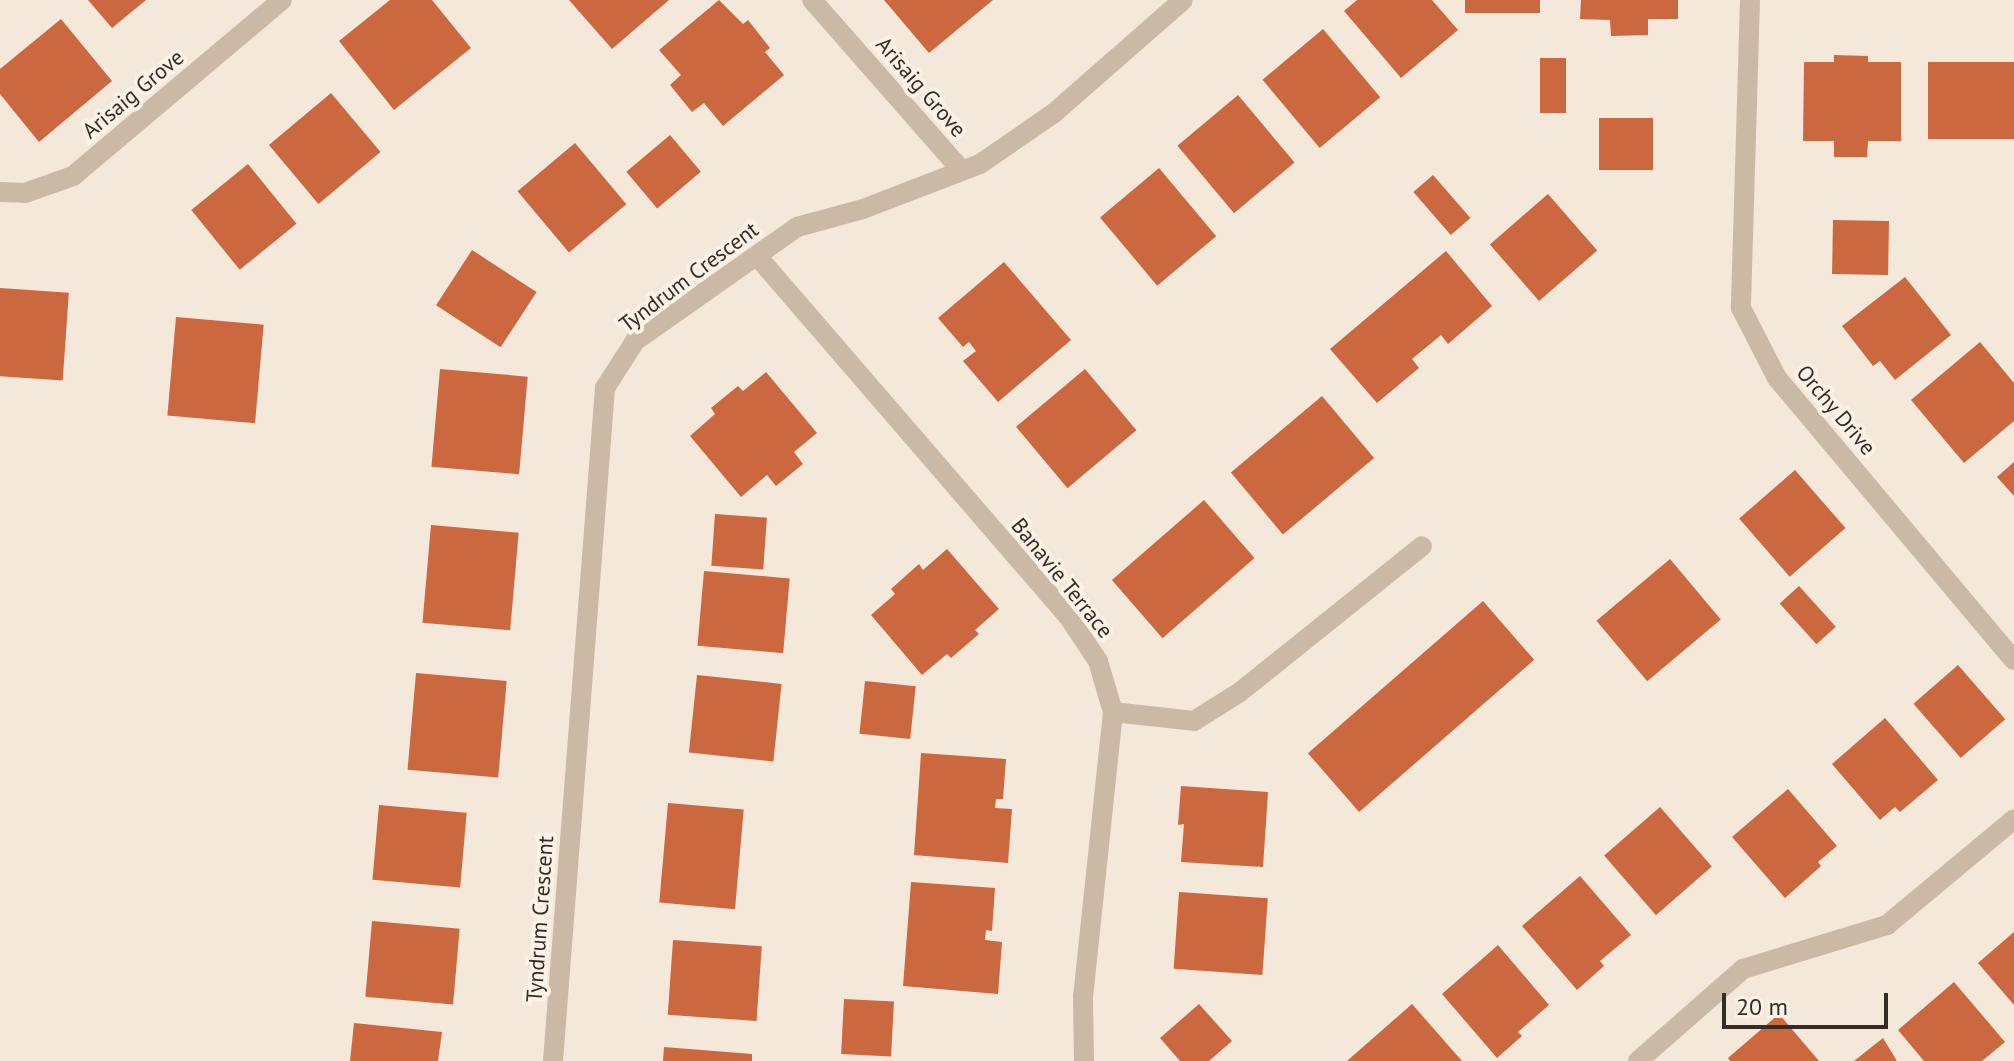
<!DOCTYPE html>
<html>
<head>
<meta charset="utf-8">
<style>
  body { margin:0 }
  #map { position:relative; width:2014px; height:1061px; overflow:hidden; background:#f3e8da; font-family:"PT Sans",sans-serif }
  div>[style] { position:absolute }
  .building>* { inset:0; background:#cb683f; transform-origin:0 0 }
  .minor>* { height:20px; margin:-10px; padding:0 10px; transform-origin:10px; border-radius:10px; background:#cbb8a5 }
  span { translate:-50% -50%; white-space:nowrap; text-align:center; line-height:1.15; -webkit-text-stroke:8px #faf2e6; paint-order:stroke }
  .street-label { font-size:22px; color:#362c27 }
  .scale { position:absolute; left:1722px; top:993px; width:166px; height:36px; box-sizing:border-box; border:4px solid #362c27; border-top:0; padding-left:10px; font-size:24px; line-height:28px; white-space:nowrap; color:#362c27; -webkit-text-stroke:6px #faf2e6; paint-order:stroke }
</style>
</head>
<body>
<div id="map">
  <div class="building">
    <div style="clip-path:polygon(88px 0,146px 0,112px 28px)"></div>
    <div style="clip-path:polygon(390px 0,432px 0,471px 48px,394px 110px,339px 41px)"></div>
    <div style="clip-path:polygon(569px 0,669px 0,612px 49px)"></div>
    <div style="clip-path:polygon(719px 0,743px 24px,748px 20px,770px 48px,765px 52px,784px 75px,723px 126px,704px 103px,692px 112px,670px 85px,681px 75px,659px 50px)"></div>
    <div style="clip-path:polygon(884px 0,993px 0,929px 53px)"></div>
    <div style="clip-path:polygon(1357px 0,1432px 0,1458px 30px,1401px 78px,1344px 11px)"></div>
    <div style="left:1465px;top:0;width:75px;height:13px"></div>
    <div style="clip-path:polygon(1581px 0,1678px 0,1678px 19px,1648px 19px,1648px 35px,1611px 36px,1610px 20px,1580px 19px)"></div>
    <div style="clip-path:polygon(61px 19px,112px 81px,39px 142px,0 94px,0 69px)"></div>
    <div style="left:1323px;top:29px;width:89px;height:79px;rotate:50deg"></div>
    <div style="clip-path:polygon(1834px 55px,1868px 56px,1868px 62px,1901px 62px,1901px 141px,1868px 141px,1867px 157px,1834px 157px,1834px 141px,1803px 141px,1804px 62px,1834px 62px)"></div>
    <div style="left:1540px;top:58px;width:26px;height:55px"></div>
    <div style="left:1928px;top:62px;width:86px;height:77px"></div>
    <div style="left:331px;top:93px;width:77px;height:81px;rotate:50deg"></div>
    <div style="left:1238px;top:95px;width:88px;height:79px;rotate:50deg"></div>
    <div style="left:1599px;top:118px;width:54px;height:52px"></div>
    <div style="left:670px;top:135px;width:48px;height:57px;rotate:50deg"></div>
    <div style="left:575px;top:143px;width:80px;height:75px;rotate:50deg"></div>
    <div style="left:248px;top:164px;width:77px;height:73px;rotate:51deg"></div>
    <div style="left:1159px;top:168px;width:89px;height:77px;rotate:50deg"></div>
    <div style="left:1433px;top:175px;width:57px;height:26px;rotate:49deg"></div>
    <div style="left:1548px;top:194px;width:75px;height:77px;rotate:49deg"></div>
    <div style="left:1833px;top:220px;width:56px;height:54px;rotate:1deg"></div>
    <div style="left:472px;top:250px;width:77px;height:66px;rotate:33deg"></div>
    <div style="clip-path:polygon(1446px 251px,1492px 306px,1448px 344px,1441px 335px,1412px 359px,1419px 368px,1377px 403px,1330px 349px)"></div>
    <div style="clip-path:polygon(1004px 262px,1071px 340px,998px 402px,963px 361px,976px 351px,969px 342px,963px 347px,938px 318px)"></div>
    <div style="clip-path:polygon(1905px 277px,1951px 335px,1895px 380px,1880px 361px,1873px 366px,1842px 326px)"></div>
    <div style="left:0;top:288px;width:69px;height:88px;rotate:4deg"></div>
    <div style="left:176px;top:317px;width:88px;height:99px;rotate:5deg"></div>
    <div style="clip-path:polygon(1980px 342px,2014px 383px,2014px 421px,1964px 463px,1911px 400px)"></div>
    <div style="left:440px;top:369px;width:88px;height:98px;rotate:5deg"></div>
    <div style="left:1085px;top:369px;width:80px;height:90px;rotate:50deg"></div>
    <div style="clip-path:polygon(766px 372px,817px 433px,794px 452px,803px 464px,776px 486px,767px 475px,741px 497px,690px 436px,715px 414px,711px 408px,738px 386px,743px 391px)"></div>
    <div style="left:1322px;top:396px;width:81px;height:119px;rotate:50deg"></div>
    <div style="clip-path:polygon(2014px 462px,2014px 496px,1997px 477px)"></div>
    <div style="left:1795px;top:470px;width:77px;height:74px;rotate:49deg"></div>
    <div style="left:1204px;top:500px;width:77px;height:122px;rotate:49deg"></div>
    <div style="left:715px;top:514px;width:52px;height:52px;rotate:4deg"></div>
    <div style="left:431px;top:525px;width:88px;height:98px;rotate:5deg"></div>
    <div style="clip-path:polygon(947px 549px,999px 609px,975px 630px,979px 634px,951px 658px,947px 654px,922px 675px,871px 615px,895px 594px,891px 589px,919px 564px,923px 570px)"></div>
    <div style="left:1670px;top:559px;width:79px;height:96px;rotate:50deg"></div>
    <div style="left:704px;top:571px;width:86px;height:75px;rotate:5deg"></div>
    <div style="left:1799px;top:586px;width:55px;height:26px;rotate:48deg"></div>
    <div style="left:1483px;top:601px;width:78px;height:232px;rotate:49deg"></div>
    <div style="left:1958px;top:665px;width:72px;height:59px;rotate:49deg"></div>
    <div style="left:416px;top:673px;width:91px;height:97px;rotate:5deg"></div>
    <div style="left:697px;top:675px;width:85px;height:78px;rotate:6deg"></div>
    <div style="left:865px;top:681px;width:51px;height:53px;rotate:6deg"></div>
    <div style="clip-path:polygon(1885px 718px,1938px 780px,1900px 812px,1895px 807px,1880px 820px,1832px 764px)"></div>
    <div style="clip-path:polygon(921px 753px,1006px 759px,1003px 799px,996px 799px,995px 808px,1012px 809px,1008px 863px,914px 855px)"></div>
    <div style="clip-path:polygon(1181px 786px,1268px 792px,1263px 867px,1181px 862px,1184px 824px,1178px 825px)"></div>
    <div style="clip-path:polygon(1788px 789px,1837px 846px,1818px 862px,1821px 866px,1785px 898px,1732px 837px)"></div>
    <div style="left:668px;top:803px;width:76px;height:100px;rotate:5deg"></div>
    <div style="left:379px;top:805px;width:88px;height:75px;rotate:5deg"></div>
    <div style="left:1660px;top:807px;width:79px;height:74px;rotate:49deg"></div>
    <div style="clip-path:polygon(1580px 876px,1631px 935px,1600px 961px,1604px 966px,1577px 990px,1522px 926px)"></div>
    <div style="clip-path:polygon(911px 882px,995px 888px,992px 931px,986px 930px,985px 940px,1002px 942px,998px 994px,903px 986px)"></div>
    <div style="left:1179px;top:892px;width:89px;height:77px;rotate:4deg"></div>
    <div style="left:372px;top:921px;width:88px;height:76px;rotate:5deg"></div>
    <div style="clip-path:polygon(2014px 932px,2014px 1005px,1978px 963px)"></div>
    <div style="left:673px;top:940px;width:89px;height:75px;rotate:4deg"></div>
    <div style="clip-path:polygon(1498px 945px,1549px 1005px,1518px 1032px,1522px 1036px,1497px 1058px,1442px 994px)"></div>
    <div style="clip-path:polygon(1954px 982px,2005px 1042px,1982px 1061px,1924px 1061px,1898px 1030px)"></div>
    <div style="left:844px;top:999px;width:50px;height:55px;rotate:3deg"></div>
    <div style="clip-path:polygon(1199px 1004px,1232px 1041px,1209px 1061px,1180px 1061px,1160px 1038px)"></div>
    <div style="clip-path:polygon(1412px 1004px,1462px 1061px,1347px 1061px)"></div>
    <div style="clip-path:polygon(1779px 1014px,1819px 1061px,1730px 1061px,1728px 1058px)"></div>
    <div style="clip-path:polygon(354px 1023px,442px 1032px,438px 1061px,350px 1061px)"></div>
    <div style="clip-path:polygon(1883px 1038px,1897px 1061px,1854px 1061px)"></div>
    <div style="clip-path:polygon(664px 1047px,752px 1054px,752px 1061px,663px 1061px)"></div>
  </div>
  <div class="minor">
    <div style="left:812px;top:0;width:227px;rotate:48.7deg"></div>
    <div style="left:1750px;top:0;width:308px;rotate:91.7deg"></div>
    <div style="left:1741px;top:308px;width:79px;rotate:62.8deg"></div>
    <div style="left:1777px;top:378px;width:368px;rotate:50deg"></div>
    <div style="left:0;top:192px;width:25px;rotate:2deg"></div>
    <div style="left:25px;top:193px;width:51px;rotate:-19.5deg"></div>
    <div style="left:73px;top:176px;width:273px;rotate:-40.1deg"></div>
    <div style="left:757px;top:256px;width:476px;rotate:49.2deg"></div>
    <div style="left:1068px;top:616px;width:54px;rotate:56.3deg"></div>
    <div style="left:1098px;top:661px;width:53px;rotate:73.6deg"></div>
    <div style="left:1113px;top:712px;width:287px;rotate:96deg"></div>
    <div style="left:1083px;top:997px;width:64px;rotate:89.1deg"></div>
    <div style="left:1113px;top:712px;width:81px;rotate:6.3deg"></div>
    <div style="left:1194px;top:721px;width:54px;rotate:-32.2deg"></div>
    <div style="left:1240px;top:692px;width:233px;rotate:-38.7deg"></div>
    <div style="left:553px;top:1061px;width:675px;rotate:-85.58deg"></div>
    <div style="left:605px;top:388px;width:56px;rotate:-57.4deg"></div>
    <div style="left:635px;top:341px;width:198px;rotate:-35.1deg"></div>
    <div style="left:797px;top:227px;width:68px;rotate:-15.3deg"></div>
    <div style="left:863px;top:209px;width:125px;rotate:-21deg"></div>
    <div style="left:980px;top:164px;width:90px;rotate:-34.6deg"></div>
    <div style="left:1054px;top:113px;width:171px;rotate:-41.2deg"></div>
    <div style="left:1638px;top:1061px;width:140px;rotate:-41.2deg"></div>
    <div style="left:1743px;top:969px;width:151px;rotate:-17deg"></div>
    <div style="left:1887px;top:925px;width:165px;rotate:-39.8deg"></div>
  </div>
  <div class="street-label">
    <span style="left:921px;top:87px;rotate:49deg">Arisaig Grove</span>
    <span style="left:133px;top:94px;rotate:-40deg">Arisaig Grove</span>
    <span style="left:689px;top:277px;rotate:-37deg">Tyndrum Crescent</span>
    <span style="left:1836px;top:410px;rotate:50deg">Orchy Drive</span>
    <span style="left:1062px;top:578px;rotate:51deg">Banavie Terrace</span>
    <span style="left:540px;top:919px;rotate:-86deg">Tyndrum Crescent</span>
  </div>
  <div class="scale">20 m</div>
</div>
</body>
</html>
